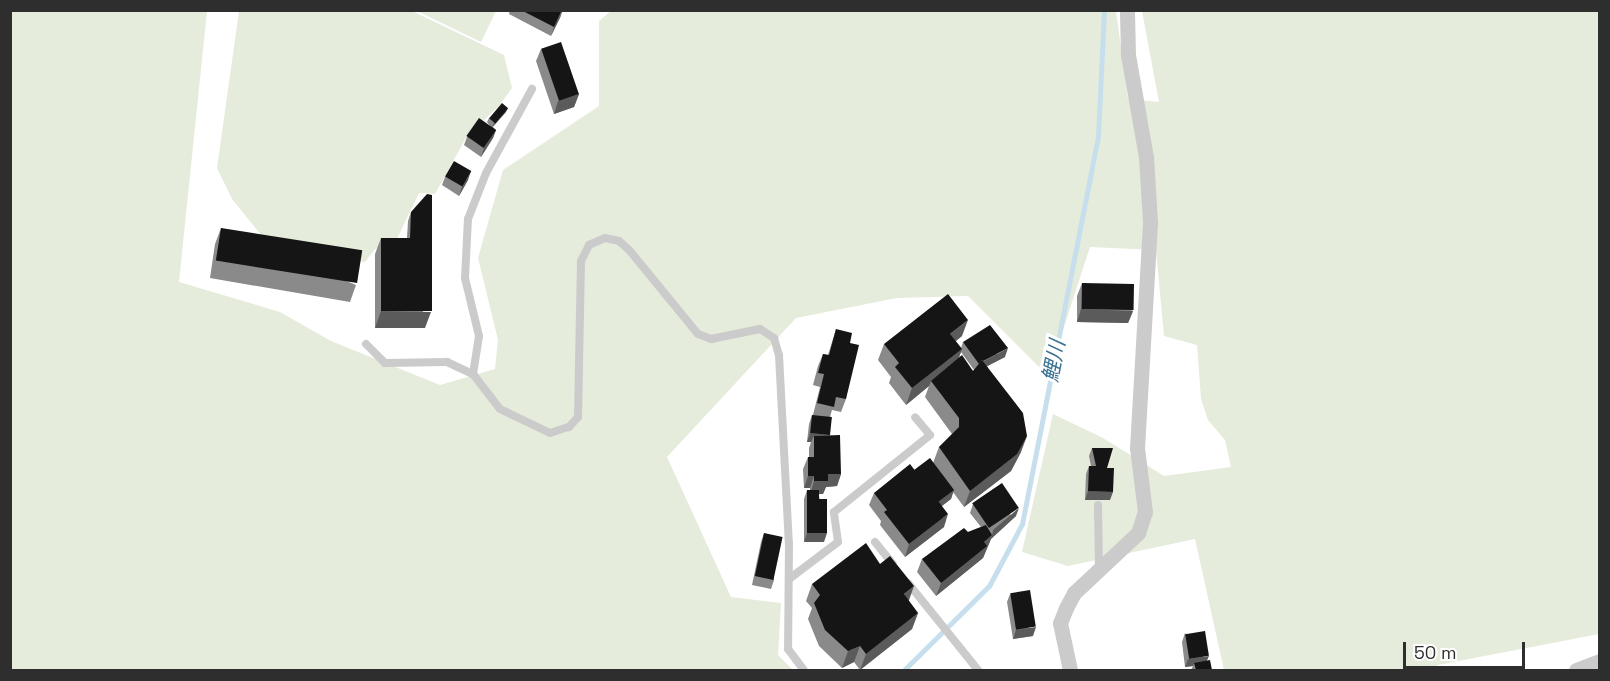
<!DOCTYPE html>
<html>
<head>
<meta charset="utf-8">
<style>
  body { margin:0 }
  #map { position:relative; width:1610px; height:681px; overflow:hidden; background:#fff; font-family:"Space Grotesk","Noto Sans JP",sans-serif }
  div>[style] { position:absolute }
  .green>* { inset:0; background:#e5ecdb }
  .stream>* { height:5px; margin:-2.5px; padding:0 2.5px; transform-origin:2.5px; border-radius:2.5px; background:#c7dfec }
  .lane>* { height:8px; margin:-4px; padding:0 4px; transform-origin:4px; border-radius:4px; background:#cbcbcb }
  .street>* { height:15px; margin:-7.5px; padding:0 7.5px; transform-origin:7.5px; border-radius:7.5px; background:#cbcbcb }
  .wall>* { inset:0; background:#8a8a8a }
  .shaded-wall>* { inset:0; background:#5b5b5b }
  .building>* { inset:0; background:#151515; transform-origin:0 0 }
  span { translate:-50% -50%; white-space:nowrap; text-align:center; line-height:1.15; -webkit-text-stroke:6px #fff; paint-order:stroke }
  .water-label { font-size:21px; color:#3a7392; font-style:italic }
  .frame { position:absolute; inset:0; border:12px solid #2e2e2e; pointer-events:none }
  .scale { position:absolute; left:1403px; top:642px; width:122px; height:27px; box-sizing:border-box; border:3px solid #2e2e2e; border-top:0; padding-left:8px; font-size:18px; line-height:21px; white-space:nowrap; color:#2e2e2e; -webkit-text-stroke:4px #fff; paint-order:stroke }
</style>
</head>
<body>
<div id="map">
  <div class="green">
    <div style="clip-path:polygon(10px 11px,207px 11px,179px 282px,280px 312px,331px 341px,440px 385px,495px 369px,498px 340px,478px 258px,503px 170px,599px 106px,599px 21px,611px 11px,1116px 11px,1128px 99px,1159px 102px,1142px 11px,1599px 11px,1599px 634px,1438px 665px,1434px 670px,1224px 670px,1195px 539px,1068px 566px,1022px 552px,1053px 414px,1103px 438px,1164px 476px,1231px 467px,1225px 440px,1208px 420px,1201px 399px,1197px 345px,1164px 336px,1156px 250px,1090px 247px,1048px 376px,968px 296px,897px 298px,796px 318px,667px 457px,731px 597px,781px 603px,778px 655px,793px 670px,11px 670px)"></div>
    <div style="clip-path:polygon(239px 11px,412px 11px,504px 55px,512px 88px,499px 106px,467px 136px,435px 194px,419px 193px,395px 243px,375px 249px,365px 262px,270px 246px,232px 199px,217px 168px)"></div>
    <div style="clip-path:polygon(417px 11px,496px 10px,496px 11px,481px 42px)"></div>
  </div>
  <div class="stream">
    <div style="left:904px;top:670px;width:120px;rotate:-44.7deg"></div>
    <div style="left:989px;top:586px;width:70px;rotate:-62deg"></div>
    <div style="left:1022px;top:524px;width:394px;rotate:-78.9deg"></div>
    <div style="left:1098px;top:137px;width:127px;rotate:-87.3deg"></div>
  </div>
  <div class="lane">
    <div style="left:366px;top:344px;width:27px;rotate:45deg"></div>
    <div style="left:385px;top:363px;width:62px;rotate:-0.9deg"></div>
    <div style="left:447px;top:362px;width:29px;rotate:25deg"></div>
    <div style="left:473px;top:374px;width:44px;rotate:52.4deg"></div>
    <div style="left:500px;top:409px;width:55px;rotate:25.6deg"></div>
    <div style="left:550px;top:433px;width:20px;rotate:-18deg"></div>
    <div style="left:569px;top:427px;width:13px;rotate:-48deg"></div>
    <div style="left:578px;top:417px;width:156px;rotate:-88.9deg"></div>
    <div style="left:581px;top:261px;width:18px;rotate:-63deg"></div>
    <div style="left:589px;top:245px;width:17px;rotate:-24deg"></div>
    <div style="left:605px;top:238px;width:14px;rotate:12deg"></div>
    <div style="left:619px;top:241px;width:15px;rotate:42deg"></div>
    <div style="left:630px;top:251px;width:107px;rotate:50.7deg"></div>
    <div style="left:698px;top:334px;width:14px;rotate:21deg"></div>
    <div style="left:711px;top:339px;width:50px;rotate:-11.5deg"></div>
    <div style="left:760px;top:329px;width:17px;rotate:33deg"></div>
    <div style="left:774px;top:338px;width:18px;rotate:74deg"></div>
    <div style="left:779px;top:355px;width:188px;rotate:87deg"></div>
    <div style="left:789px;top:543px;width:106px;rotate:90.5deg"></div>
    <div style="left:788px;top:649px;width:26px;rotate:53deg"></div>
    <div style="left:473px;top:374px;width:38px;rotate:-81deg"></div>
    <div style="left:479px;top:336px;width:60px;rotate:-103.6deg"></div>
    <div style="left:465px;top:278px;width:59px;rotate:-87.1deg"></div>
    <div style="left:468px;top:219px;width:49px;rotate:-68.6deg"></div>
    <div style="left:486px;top:173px;width:96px;rotate:-61.3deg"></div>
    <div style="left:1098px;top:505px;width:63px;rotate:89.1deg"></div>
    <div style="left:875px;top:542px;width:28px;rotate:51deg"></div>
    <div style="left:789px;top:579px;width:61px;rotate:-37.1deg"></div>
    <div style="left:838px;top:542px;width:30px;rotate:-98deg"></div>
    <div style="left:834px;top:512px;width:123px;rotate:-38.7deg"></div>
    <div style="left:930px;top:435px;width:23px;rotate:-130deg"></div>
    <div style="left:908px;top:583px;width:112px;rotate:51.2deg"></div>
  </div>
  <div class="street">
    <div style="left:1070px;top:670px;width:48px;rotate:-102deg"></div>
    <div style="left:1060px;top:623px;width:16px;rotate:-68deg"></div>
    <div style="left:1066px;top:608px;width:17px;rotate:-62deg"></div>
    <div style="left:1074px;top:593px;width:88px;rotate:-43.2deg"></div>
    <div style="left:1138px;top:533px;width:22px;rotate:-72deg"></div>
    <div style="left:1145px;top:512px;width:64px;rotate:-97.1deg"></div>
    <div style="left:1137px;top:448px;width:226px;rotate:-86.7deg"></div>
    <div style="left:1150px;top:222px;width:65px;rotate:-93.5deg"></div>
    <div style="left:1146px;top:157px;width:104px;rotate:-100deg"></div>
    <div style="left:1128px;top:55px;width:45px;rotate:-91.3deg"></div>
    <div style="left:1576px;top:670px;width:26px;rotate:-21deg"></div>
  </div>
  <div class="wall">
    <div style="clip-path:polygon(510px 10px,563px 10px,551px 36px,509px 14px)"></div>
    <div style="clip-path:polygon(541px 49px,579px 94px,574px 107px,554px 114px,536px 61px)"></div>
    <div style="clip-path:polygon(506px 112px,493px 127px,496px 130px,493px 138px,481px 157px,464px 145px,467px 137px,490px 126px,487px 122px,489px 118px)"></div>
    <div style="clip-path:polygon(445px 177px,468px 180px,459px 196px,442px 185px)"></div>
    <div style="clip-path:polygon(411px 212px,425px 328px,375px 328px,375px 254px,381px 238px,407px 238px,408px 221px)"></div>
    <div style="clip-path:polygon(221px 228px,356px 285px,350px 302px,210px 278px,215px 244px)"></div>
    <div style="clip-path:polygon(1082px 283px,1133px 311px,1128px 323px,1077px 322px,1077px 296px)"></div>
    <div style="clip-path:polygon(836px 329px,850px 343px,846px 399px,841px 412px,832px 410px,830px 417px,830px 435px,841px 474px,837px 486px,826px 487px,823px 494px,819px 494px,824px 542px,804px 542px,804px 499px,807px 490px,810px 490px,810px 488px,804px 488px,803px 469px,808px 457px,809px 457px,809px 448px,811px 442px,807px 442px,809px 424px,812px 415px,813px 415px,820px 387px,813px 385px,818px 366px,823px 354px,828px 355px)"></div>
    <div style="clip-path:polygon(evenodd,962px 336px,956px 341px,961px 348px,963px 342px,1005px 357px,987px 366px,1021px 452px,1011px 471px,964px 507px,953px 492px,951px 499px,942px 506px,944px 527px,905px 557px,880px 525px,881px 521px,869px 505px,874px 493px,914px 470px,933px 463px,939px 447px,952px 434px,925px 397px,929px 386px,906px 405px,889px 383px,891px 377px,878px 360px,884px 344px,962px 336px,961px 352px,974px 370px,973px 371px,959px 358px,961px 352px)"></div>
    <div style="clip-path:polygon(1092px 448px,1107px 468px,1110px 500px,1085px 500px,1086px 474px,1089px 466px,1091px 466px,1089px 456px)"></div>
    <div style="clip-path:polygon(973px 504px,1016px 516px,991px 539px,983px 558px,936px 596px,917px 572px,922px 559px,968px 532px,981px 527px,970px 513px)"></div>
    <div style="clip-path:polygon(764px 533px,774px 580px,771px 589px,752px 585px,761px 542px)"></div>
    <div style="clip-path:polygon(880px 564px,918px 613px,912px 629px,860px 670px,854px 662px,842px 668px,819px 646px,808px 619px,812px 608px,806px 601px,812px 584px)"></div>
    <div style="clip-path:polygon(1010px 594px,1033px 636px,1013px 639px,1007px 602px)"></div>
    <div style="clip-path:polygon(1185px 633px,1207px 661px,1212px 670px,1191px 670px,1193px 666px,1185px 667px,1182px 642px)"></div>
  </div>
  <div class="shaded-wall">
    <div style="clip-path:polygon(563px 10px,560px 18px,551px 36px,554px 27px)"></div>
    <div style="clip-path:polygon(579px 94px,574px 107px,554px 114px,558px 101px)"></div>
    <div style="clip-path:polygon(508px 108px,506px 112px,492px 127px,494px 123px)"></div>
    <div style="clip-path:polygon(496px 130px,493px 138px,481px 157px,484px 148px)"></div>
    <div style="clip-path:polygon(471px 171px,468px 180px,459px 196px,462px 187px)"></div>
    <div style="clip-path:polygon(1081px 309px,1133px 311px,1128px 323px,1077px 322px)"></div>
    <div style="clip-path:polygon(381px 311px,431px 312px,425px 328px,375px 328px)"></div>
    <div style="clip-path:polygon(968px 320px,962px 336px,944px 350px,950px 334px)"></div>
    <div style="clip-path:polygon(1008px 348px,1005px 357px,976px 372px,979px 364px)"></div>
    <div style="clip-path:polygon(962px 349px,956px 365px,931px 381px,929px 386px,906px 405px,912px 388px)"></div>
    <div style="clip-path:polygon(810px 433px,830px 435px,814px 436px,811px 442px,807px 442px)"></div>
    <div style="clip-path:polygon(1027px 436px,1021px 452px,1011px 471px,964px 507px,970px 491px)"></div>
    <div style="clip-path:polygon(828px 474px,841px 474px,837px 486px,826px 487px,823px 494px,810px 494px,814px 481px)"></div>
    <div style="clip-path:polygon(808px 476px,814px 476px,810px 488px,804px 488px)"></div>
    <div style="clip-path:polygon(954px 490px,951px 499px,935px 511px,938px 502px)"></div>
    <div style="clip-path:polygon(1088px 491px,1113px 492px,1110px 500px,1085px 500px)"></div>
    <div style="clip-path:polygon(1019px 508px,1016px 516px,991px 539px,983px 558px,936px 596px,941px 583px,992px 535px,993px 530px)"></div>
    <div style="clip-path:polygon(948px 514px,944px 527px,905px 557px,909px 544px)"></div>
    <div style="clip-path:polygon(807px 533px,827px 533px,824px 542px,804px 542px)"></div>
    <div style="clip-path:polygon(914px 586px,908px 603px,904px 594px)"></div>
    <div style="clip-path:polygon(918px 613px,912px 629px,860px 670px,866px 654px)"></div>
    <div style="clip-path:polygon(1036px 627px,1033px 636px,1013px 639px,1016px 630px)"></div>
    <div style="clip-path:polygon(860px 646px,854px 662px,842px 668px,848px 651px)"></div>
    <div style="clip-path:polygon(1209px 656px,1205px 665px,1194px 663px,1193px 666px,1185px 667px,1188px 659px)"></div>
  </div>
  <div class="building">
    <div style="clip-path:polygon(521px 10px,562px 10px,554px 27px)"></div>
    <div style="left:561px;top:42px;width:55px;height:21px;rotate:71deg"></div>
    <div style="left:502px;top:103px;width:8px;height:20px;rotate:40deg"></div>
    <div style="left:479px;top:118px;width:21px;height:22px;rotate:35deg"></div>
    <div style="left:454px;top:161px;width:20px;height:18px;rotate:30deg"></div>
    <div style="clip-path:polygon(427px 194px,432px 195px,432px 238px,410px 238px,411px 212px)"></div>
    <div style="left:221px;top:228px;width:143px;height:33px;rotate:9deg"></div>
    <div style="left:381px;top:238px;width:51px;height:73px"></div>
    <div style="left:1082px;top:283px;width:52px;height:26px;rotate:1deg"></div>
    <div style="clip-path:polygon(948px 294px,968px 320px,950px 334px,962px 349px,912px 388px,895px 367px,899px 363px,884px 344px)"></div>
    <div style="clip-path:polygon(990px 325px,1008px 348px,983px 361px,982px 360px,979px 364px,963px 342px)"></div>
    <div style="clip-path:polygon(836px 329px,852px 333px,850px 343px,859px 345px,846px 399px,836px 397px,834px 407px,817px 403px,824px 374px,818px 373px,823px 354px,829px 355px)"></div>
    <div style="clip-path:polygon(962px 355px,973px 371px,982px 360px,1023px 413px,1027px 436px,1017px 454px,970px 491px,939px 447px,959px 427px,959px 418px,931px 381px)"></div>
    <div style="left:812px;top:415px;width:20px;height:18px;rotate:6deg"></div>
    <div style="clip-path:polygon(840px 435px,841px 474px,828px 474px,828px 481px,814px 481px,814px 476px,808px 476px,808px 457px,814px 457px,814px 436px)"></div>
    <div style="clip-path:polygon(1092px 448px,1113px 448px,1107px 468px,1114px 468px,1113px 492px,1088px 491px,1089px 466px,1096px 466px)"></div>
    <div style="left:930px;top:458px;width:40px;height:20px;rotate:53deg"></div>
    <div style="clip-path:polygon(910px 464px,948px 514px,909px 544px,884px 512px,887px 510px,874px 493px)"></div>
    <div style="left:1002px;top:483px;width:30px;height:36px;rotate:56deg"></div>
    <div style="clip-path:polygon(807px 490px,819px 490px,819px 499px,827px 499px,827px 533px,807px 533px)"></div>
    <div style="clip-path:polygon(986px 525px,992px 535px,984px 542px,987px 546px,941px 583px,922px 559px,964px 528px,968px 532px)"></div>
    <div style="left:764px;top:533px;width:19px;height:44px;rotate:12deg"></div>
    <div style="clip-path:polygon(866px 543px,880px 564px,890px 556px,914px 586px,904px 594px,918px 613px,866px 654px,860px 646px,848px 651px,825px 630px,814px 603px,820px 595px,812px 584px)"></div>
    <div style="left:1030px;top:590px;width:37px;height:20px;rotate:81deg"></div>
    <div style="left:1205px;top:631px;width:25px;height:20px;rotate:81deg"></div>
    <div style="clip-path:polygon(1210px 660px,1212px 670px,1196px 670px,1194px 663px)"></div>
  </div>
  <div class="water-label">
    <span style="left:1054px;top:361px;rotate:-79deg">鯉川</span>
  </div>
  <div class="frame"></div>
  <div class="scale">50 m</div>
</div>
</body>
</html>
